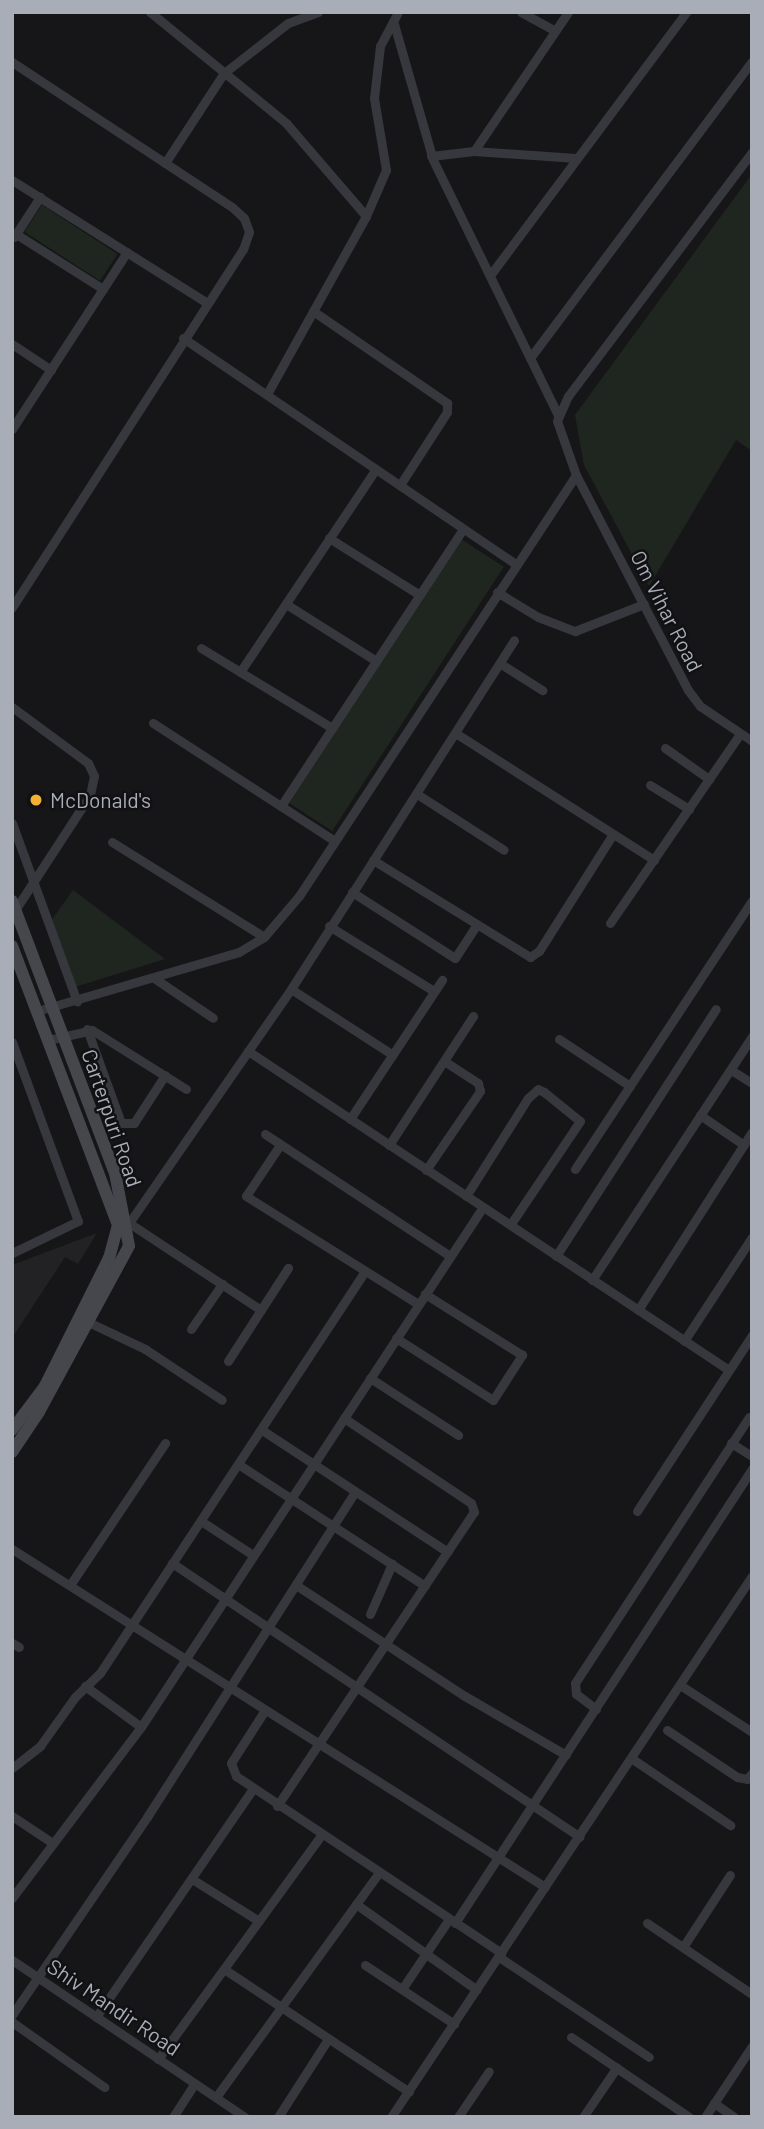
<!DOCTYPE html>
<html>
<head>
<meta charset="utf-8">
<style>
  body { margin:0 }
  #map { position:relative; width:764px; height:2129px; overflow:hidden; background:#161618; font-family:Barlow,sans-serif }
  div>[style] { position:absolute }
  .built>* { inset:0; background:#222225 }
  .green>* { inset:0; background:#1e261f; transform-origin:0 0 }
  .street>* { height:9px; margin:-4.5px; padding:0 4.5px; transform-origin:4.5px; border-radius:4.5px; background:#37383d }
  .secondary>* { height:12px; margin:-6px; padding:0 6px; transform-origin:6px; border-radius:6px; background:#45474d }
  .dots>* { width:19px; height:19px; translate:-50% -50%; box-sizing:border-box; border:4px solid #111113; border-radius:50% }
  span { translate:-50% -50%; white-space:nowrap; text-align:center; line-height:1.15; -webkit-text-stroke:5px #111113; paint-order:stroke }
  .street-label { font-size:21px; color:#a8adb8 }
  .poi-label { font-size:21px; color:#a8adb8 }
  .left { translate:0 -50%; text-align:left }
  .frame { position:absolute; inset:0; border:14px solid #a8adb8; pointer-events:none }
</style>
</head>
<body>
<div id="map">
  <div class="built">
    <div style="clip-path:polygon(97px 1233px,78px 1264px,65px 1257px,12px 1338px,12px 1265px)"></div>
  </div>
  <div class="green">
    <div style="clip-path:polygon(752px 174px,752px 451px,736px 440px,649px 586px,584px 465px,575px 415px)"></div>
    <div style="left:42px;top:205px;width:90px;height:32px;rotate:33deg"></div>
    <div style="left:461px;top:539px;width:51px;height:315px;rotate:33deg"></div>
    <div style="clip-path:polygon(73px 890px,165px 959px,75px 987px,51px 921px)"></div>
  </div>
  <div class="street">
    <div style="left:150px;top:12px;width:176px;rotate:39.2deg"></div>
    <div style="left:286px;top:123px;width:123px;rotate:49.3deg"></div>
    <div style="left:521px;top:12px;width:39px;rotate:29deg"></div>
    <div style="left:394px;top:24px;width:141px;rotate:74deg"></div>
    <div style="left:433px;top:160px;width:284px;rotate:63.9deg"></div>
    <div style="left:12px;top:62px;width:263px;rotate:33.4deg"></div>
    <div style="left:232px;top:207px;width:16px;rotate:43deg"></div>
    <div style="left:244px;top:218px;width:15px;rotate:70deg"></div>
    <div style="left:249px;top:232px;width:18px;rotate:109deg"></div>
    <div style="left:243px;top:249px;width:427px;rotate:122.8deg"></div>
    <div style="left:474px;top:151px;width:168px;rotate:-55.9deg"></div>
    <div style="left:752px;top:152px;width:306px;rotate:127deg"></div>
    <div style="left:568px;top:396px;width:27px;rotate:114deg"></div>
    <div style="left:557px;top:421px;width:57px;rotate:70.6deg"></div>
    <div style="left:576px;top:475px;width:242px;rotate:62.5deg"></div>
    <div style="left:688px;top:690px;width:20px;rotate:53deg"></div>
    <div style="left:700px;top:706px;width:63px;rotate:33.9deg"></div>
    <div style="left:431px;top:156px;width:43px;rotate:-6.6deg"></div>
    <div style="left:474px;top:151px;width:102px;rotate:3.9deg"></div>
    <div style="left:165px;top:163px;width:108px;rotate:-56.8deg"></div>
    <div style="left:224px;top:73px;width:81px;rotate:-38deg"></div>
    <div style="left:288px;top:23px;width:32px;rotate:-20deg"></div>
    <div style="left:12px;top:180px;width:231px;rotate:32.2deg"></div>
    <div style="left:16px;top:234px;width:103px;rotate:32.3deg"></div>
    <div style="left:14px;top:237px;width:48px;rotate:-57deg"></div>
    <div style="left:491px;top:274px;width:327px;rotate:-53.3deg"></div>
    <div style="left:313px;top:311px;width:163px;rotate:34.5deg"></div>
    <div style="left:447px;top:403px;width:9px;rotate:90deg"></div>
    <div style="left:447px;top:412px;width:87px;rotate:122.8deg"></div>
    <div style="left:183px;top:338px;width:402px;rotate:34.2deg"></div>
    <div style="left:12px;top:344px;width:47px;rotate:33.7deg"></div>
    <div style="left:530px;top:358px;width:371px;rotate:-53.2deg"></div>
    <div style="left:267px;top:394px;width:204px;rotate:-60.9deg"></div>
    <div style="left:366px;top:216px;width:50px;rotate:-66.5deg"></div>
    <div style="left:386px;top:170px;width:73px;rotate:-99.5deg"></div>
    <div style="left:374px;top:98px;width:52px;rotate:-83.4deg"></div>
    <div style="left:380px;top:46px;width:38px;rotate:-62deg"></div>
    <div style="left:12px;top:429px;width:211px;rotate:-57deg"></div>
    <div style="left:329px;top:538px;width:107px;rotate:32.1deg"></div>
    <div style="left:497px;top:592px;width:48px;rotate:31.4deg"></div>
    <div style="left:538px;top:617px;width:40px;rotate:21deg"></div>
    <div style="left:575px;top:631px;width:74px;rotate:-21.4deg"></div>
    <div style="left:286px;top:604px;width:107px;rotate:32.3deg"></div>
    <div style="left:201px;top:648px;width:153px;rotate:31.4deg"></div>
    <div style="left:501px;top:664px;width:49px;rotate:32.4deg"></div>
    <div style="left:240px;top:672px;width:244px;rotate:-56.2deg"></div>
    <div style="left:12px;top:707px;width:94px;rotate:36.4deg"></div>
    <div style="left:88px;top:763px;width:14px;rotate:65deg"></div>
    <div style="left:94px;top:776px;width:19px;rotate:102deg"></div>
    <div style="left:90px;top:795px;width:137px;rotate:123.1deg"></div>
    <div style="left:153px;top:723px;width:215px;rotate:33deg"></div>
    <div style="left:457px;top:734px;width:234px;rotate:32.6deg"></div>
    <div style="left:665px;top:748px;width:54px;rotate:35.2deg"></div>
    <div style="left:650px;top:785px;width:46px;rotate:31.6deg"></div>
    <div style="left:417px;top:794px;width:103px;rotate:32.8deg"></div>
    <div style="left:281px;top:806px;width:331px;rotate:-56.7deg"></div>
    <div style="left:12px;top:823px;width:190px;rotate:70deg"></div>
    <div style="left:112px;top:842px;width:179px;rotate:32deg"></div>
    <div style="left:373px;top:860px;width:185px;rotate:31.7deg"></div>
    <div style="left:530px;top:957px;width:11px;rotate:-34deg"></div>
    <div style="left:539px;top:951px;width:138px;rotate:-57.7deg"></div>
    <div style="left:352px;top:892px;width:122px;rotate:32.7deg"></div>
    <div style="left:455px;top:958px;width:38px;rotate:-57deg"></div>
    <div style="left:610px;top:923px;width:229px;rotate:-55.5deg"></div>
    <div style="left:329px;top:926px;width:123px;rotate:31.8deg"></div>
    <div style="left:154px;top:978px;width:71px;rotate:34.1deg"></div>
    <div style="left:291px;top:989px;width:121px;rotate:32.9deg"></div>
    <div style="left:37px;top:1011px;width:210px;rotate:-16.3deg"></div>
    <div style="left:239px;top:952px;width:29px;rotate:-31deg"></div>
    <div style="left:264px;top:937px;width:54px;rotate:-49.5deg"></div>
    <div style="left:299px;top:896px;width:504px;rotate:-56.66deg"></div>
    <div style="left:87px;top:1029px;width:100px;rotate:70.1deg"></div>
    <div style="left:121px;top:1123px;width:13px"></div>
    <div style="left:134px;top:1123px;width:57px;rotate:-57.1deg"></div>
    <div style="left:559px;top:1039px;width:85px;rotate:33.5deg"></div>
    <div style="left:48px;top:1040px;width:45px;rotate:-12.8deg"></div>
    <div style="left:92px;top:1030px;width:111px;rotate:32.1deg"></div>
    <div style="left:12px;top:1042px;width:191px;rotate:69.8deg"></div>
    <div style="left:78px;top:1221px;width:73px;rotate:154.1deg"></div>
    <div style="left:248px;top:1051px;width:577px;rotate:33.55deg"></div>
    <div style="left:731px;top:1070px;width:25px;rotate:32deg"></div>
    <div style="left:700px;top:1115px;width:53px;rotate:34.3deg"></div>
    <div style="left:350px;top:1119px;width:167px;rotate:-56.5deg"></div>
    <div style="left:265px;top:1134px;width:222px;rotate:33.4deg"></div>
    <div style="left:280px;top:1145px;width:61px;rotate:123.7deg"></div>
    <div style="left:246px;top:1196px;width:203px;rotate:32.1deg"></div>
    <div style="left:389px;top:1145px;width:154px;rotate:-56.9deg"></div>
    <div style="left:575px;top:1169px;width:321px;rotate:-56.6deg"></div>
    <div style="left:426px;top:1170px;width:96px;rotate:-55.6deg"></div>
    <div style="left:480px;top:1091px;width:8px;rotate:-104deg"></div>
    <div style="left:478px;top:1083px;width:40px;rotate:-147.1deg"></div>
    <div style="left:466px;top:1196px;width:116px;rotate:-57.7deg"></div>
    <div style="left:528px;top:1098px;width:13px;rotate:-42deg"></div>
    <div style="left:538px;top:1089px;width:7px;rotate:27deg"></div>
    <div style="left:544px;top:1092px;width:46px;rotate:38.9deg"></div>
    <div style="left:580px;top:1121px;width:125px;rotate:123.9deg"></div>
    <div style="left:129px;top:1223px;width:158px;rotate:33.4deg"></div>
    <div style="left:120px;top:1225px;width:9px;rotate:-13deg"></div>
    <div style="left:129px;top:1223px;width:285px;rotate:-55.3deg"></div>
    <div style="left:291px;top:989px;width:414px;rotate:-57.4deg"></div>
    <div style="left:556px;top:1256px;width:294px;rotate:-57.1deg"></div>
    <div style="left:592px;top:1280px;width:292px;rotate:-56.7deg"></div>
    <div style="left:638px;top:1310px;width:211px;rotate:-57.4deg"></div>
    <div style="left:84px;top:1320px;width:68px;rotate:25.4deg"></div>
    <div style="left:145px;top:1349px;width:92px;rotate:33.5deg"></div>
    <div style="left:191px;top:1329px;width:55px;rotate:-55.4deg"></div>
    <div style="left:396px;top:1338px;width:115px;rotate:32.6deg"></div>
    <div style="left:493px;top:1400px;width:54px;rotate:-57.2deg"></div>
    <div style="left:522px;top:1355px;width:115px;rotate:-147.8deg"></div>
    <div style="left:684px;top:1341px;width:124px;rotate:-56.8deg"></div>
    <div style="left:228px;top:1361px;width:111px;rotate:-57.2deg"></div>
    <div style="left:370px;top:1378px;width:105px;rotate:32.9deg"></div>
    <div style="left:262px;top:1430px;width:222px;rotate:33.3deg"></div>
    <div style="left:731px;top:1443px;width:25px;rotate:32deg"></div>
    <div style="left:238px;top:1464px;width:223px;rotate:33.1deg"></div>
    <div style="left:637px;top:1511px;width:210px;rotate:-56.8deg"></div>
    <div style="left:201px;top:1521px;width:62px;rotate:33.2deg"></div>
    <div style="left:12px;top:1549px;width:631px;rotate:32.38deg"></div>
    <div style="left:172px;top:1563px;width:491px;rotate:33.9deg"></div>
    <div style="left:70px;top:1585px;width:171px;rotate:-56.2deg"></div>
    <div style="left:296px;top:1585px;width:200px;rotate:33.4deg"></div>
    <div style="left:463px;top:1695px;width:119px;rotate:30.2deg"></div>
    <div style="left:370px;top:1614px;width:55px;rotate:-66.3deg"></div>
    <div style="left:12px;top:1643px;width:8px;rotate:30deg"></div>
    <div style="left:680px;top:1685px;width:86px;rotate:33.1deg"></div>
    <div style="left:85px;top:1686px;width:69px;rotate:36.2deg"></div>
    <div style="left:596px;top:1709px;width:25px;rotate:-143deg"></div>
    <div style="left:576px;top:1694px;width:11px;rotate:-95deg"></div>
    <div style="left:575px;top:1683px;width:318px;rotate:-56.8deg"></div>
    <div style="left:265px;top:1710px;width:63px;rotate:122.7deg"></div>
    <div style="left:231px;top:1763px;width:14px;rotate:69deg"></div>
    <div style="left:236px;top:1776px;width:319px;rotate:33.7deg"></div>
    <div style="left:667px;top:1730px;width:84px;rotate:33.9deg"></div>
    <div style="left:737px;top:1777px;width:10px;rotate:11deg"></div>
    <div style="left:747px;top:1779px;width:8px;rotate:-50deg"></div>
    <div style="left:631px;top:1758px;width:120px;rotate:34.1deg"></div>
    <div style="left:12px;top:1768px;width:36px;rotate:-38deg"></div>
    <div style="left:40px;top:1746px;width:60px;rotate:-54.5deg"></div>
    <div style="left:75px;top:1697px;width:35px;rotate:-44deg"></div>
    <div style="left:100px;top:1673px;width:481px;rotate:-56.6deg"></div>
    <div style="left:277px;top:1806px;width:354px;rotate:-56.2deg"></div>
    <div style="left:474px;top:1512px;width:9px;rotate:-108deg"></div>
    <div style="left:471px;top:1503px;width:153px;rotate:-146.2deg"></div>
    <div style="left:12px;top:1816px;width:47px;rotate:33.7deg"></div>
    <div style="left:192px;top:1879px;width:79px;rotate:32.1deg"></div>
    <div style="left:12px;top:1898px;width:214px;rotate:-53deg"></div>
    <div style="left:141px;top:1727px;width:622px;rotate:-56.67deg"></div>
    <div style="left:356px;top:1904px;width:148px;rotate:35.4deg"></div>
    <div style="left:455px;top:1923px;width:543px;rotate:-56.81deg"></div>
    <div style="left:647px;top:1923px;width:127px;rotate:34.1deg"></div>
    <div style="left:683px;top:1947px;width:86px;rotate:-56.9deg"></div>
    <div style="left:499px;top:1957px;width:180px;rotate:33.7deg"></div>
    <div style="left:12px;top:1960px;width:281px;rotate:34deg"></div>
    <div style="left:365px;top:1965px;width:107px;rotate:33.5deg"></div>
    <div style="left:224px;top:1969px;width:222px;rotate:33.6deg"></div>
    <div style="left:402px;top:1989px;width:84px;rotate:-56.1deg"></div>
    <div style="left:12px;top:2015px;width:240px;rotate:-55.7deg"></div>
    <div style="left:147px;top:1817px;width:386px;rotate:-57.4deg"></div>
    <div style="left:96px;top:2017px;width:275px;rotate:-55.5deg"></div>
    <div style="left:12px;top:2022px;width:113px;rotate:35.2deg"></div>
    <div style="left:571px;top:2037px;width:143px;rotate:34.1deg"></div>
    <div style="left:158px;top:2059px;width:278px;rotate:-53.9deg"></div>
    <div style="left:216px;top:2097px;width:277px;rotate:-54deg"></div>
    <div style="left:714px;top:2103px;width:24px;rotate:35deg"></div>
    <div style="left:173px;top:2117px;width:40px;rotate:-57.1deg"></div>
    <div style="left:278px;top:2117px;width:93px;rotate:-57.3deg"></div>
    <div style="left:391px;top:2117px;width:650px;rotate:-56.29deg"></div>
    <div style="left:458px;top:2117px;width:55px;rotate:-56deg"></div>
    <div style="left:583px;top:2117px;width:60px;rotate:-55.8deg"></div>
    <div style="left:705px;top:2117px;width:85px;rotate:-56.5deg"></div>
  </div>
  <div class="secondary">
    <div style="left:12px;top:901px;width:291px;rotate:69.3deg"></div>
    <div style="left:115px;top:1173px;width:74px;rotate:79.1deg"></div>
    <div style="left:129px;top:1246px;width:189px;rotate:118.5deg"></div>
    <div style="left:39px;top:1412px;width:48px;rotate:124deg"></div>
    <div style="left:12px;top:946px;width:298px;rotate:69.2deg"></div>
    <div style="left:118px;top:1225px;width:34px;rotate:105deg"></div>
    <div style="left:109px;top:1258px;width:143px;rotate:116.6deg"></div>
    <div style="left:45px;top:1386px;width:55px;rotate:126.9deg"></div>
  </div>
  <div class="dots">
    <div style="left:36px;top:800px;background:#f2b134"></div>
  </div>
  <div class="street-label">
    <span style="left:667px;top:611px;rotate:63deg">Om Vihar Road</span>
    <span style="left:112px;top:1118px;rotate:71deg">Carterpuri Road</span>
    <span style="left:114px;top:2007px;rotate:34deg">Shiv Mandir Road</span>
  </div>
  <div class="poi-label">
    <span class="left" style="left:50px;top:800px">McDonald's</span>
  </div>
  <div class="frame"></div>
</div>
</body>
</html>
